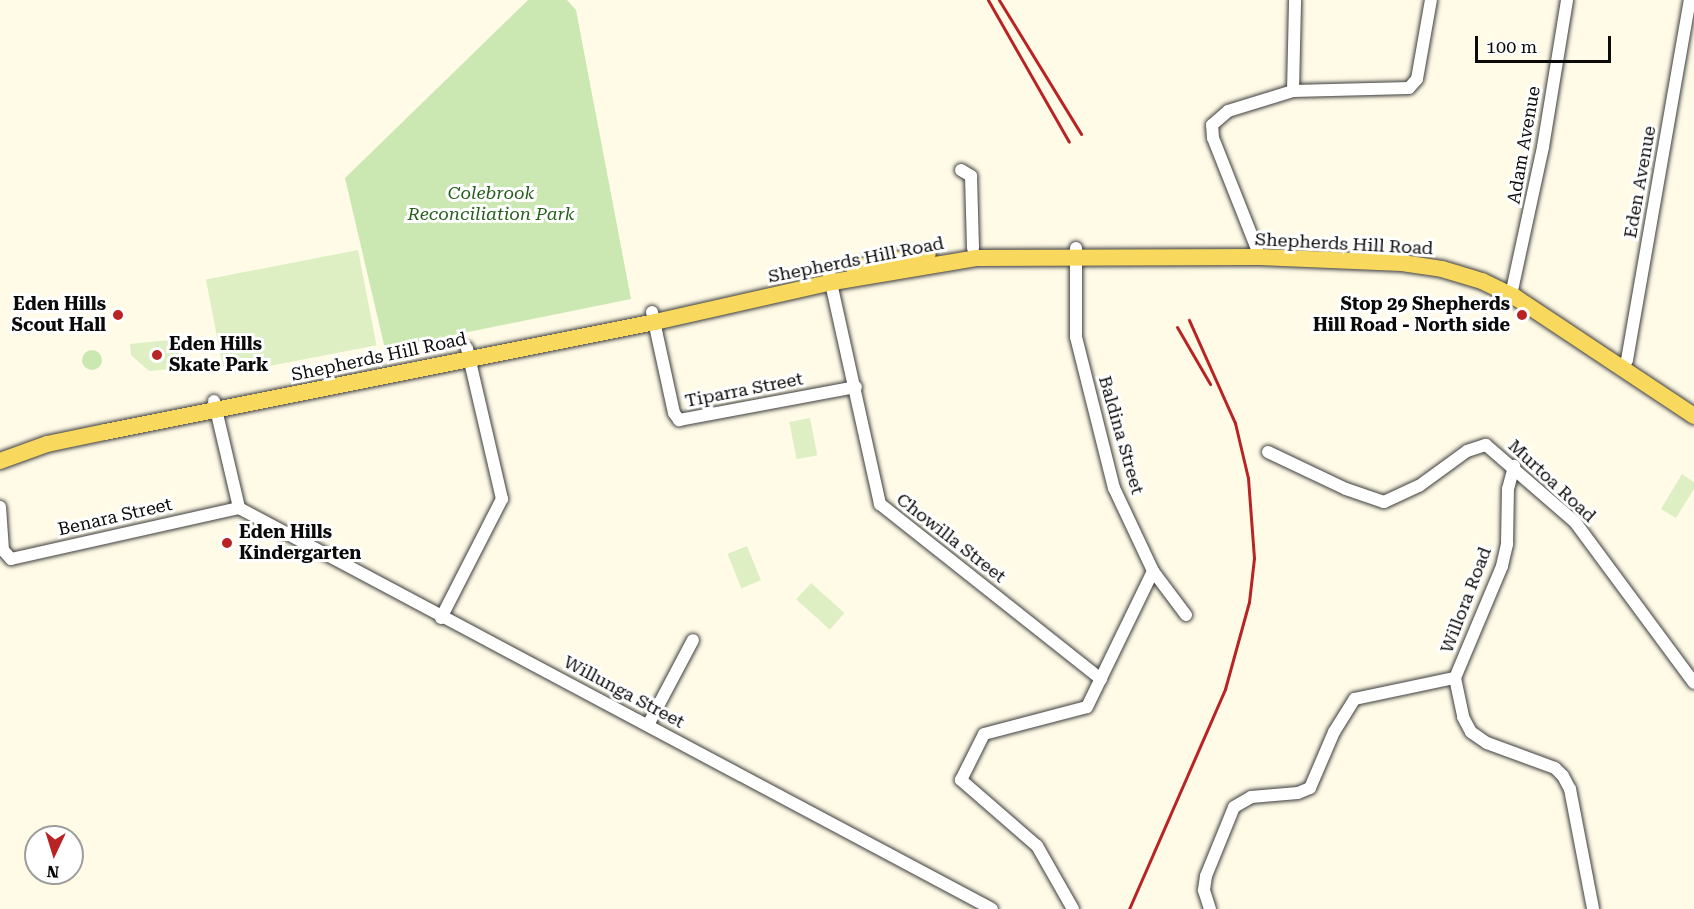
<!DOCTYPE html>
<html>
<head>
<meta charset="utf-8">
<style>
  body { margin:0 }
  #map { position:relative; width:1694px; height:909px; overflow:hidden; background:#fffbe7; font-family:"Roboto Serif",serif }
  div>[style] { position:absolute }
  .green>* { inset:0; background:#cce8b2 }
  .round { border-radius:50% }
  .pitch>* { inset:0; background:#deefc4; transform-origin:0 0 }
  .roads { filter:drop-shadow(0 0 2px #3d3d3d) drop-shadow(0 0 2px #3d3d3d) }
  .minor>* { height:12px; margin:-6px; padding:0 6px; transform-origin:6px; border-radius:6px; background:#fff }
  .major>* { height:16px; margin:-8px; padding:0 8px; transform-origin:8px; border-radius:8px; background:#f9d95d }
  .rail>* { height:3px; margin:-1.5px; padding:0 1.5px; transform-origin:1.5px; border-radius:1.5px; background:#b92324 }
  .dots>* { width:16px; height:16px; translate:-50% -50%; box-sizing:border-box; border:3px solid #fff; border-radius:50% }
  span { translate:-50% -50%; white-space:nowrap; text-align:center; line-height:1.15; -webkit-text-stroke:6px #fff; paint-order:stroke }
  .street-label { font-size:18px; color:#0a0a0a }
  .park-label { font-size:18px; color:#27601c; font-style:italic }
  .poi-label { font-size:18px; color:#0a0a0a; font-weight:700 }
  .right { translate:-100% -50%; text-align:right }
  .left { translate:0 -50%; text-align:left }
  .north { position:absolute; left:24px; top:825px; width:60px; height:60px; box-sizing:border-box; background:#fff; border:2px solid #9d9d9d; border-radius:50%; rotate:184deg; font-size:16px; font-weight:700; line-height:24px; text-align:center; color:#0a0a0a }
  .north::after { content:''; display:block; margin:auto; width:21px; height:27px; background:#b92324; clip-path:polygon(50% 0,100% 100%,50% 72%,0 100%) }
  .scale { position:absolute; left:1475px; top:36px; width:136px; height:27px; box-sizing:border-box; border:3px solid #0a0a0a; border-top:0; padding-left:8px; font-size:18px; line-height:21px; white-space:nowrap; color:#0a0a0a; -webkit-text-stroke:4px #fff; paint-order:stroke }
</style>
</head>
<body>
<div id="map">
  <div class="green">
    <div style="clip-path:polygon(528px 0,567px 0,576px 10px,631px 299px,385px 349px,345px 178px)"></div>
    <div class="round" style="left:82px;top:350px;width:20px;height:20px"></div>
  </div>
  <div class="pitch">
    <div style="left:358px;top:250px;width:97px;height:155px;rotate:79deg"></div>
    <div style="clip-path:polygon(179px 339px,182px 354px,172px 369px,149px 371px,131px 355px,130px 344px)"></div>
    <div style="left:810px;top:418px;width:38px;height:21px;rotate:79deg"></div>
    <div style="clip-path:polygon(1682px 474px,1694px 482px,1694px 489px,1676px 518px,1661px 509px)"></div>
    <div style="left:747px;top:546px;width:37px;height:21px;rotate:68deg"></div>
    <div style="left:811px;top:583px;width:45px;height:22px;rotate:42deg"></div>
  </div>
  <div class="roads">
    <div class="minor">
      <div style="left:1293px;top:91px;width:116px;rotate:-1.5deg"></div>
      <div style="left:1409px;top:88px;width:12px;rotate:-48deg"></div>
      <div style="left:1417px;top:79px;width:80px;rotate:-80deg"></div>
      <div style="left:961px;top:170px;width:12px;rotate:31deg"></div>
      <div style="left:971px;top:176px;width:72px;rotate:88.4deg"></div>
      <div style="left:1076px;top:248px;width:89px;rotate:90deg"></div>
      <div style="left:1076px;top:337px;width:156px;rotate:75.9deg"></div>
      <div style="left:1114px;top:488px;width:92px;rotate:64.8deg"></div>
      <div style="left:1153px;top:571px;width:55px;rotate:53.1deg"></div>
      <div style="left:1257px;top:249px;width:119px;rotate:-111.6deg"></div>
      <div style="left:1213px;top:138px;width:13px;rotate:-94deg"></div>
      <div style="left:1212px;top:125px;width:21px;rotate:-41deg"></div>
      <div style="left:1228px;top:111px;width:68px;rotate:-17.1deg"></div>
      <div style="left:1293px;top:91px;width:91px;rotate:-88.7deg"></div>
      <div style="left:829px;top:274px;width:236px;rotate:77.5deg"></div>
      <div style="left:880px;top:504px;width:282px;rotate:38.4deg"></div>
      <div style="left:1511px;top:295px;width:151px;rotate:-77.8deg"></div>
      <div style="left:1543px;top:147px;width:149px;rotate:-80.7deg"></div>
      <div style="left:652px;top:312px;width:103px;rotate:77.7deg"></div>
      <div style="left:674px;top:413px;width:9px;rotate:54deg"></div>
      <div style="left:679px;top:420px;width:180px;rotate:-10.6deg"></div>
      <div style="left:1622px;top:368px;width:9px;rotate:-58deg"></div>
      <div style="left:1627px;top:360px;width:365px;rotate:-80.1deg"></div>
      <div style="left:214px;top:401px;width:110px;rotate:76.8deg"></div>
      <div style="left:1268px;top:452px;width:86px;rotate:25.4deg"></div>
      <div style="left:1346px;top:489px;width:40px;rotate:18.9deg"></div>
      <div style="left:1384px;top:502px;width:38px;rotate:-25deg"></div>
      <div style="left:1419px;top:486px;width:59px;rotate:-36.1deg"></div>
      <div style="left:1467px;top:451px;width:20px;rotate:-18deg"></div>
      <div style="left:1486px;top:445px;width:118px;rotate:40.9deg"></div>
      <div style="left:1575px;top:522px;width:200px;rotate:53.5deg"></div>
      <div style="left:0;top:507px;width:43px;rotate:86deg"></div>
      <div style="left:3px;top:550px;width:12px;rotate:48deg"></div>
      <div style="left:11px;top:559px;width:234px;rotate:-12.6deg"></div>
      <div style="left:239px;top:508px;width:853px;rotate:28.04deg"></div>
      <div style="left:441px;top:618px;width:134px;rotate:-62.9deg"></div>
      <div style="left:502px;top:499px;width:155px;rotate:-103.1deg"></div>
      <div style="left:1455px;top:678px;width:40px;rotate:78deg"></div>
      <div style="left:1463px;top:717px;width:17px;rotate:62deg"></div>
      <div style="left:1471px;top:732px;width:19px;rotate:35deg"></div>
      <div style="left:1487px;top:743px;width:72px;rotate:20.2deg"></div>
      <div style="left:1555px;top:768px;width:11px;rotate:45deg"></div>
      <div style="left:1563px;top:776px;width:15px;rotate:62deg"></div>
      <div style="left:1570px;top:789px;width:122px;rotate:79.1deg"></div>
      <div style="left:648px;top:725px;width:96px;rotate:-62.1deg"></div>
      <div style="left:1073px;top:909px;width:73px;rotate:-119.7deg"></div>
      <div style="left:1037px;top:846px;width:101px;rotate:-139deg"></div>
      <div style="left:961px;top:780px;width:51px;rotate:-63.4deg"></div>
      <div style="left:984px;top:734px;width:106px;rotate:-14.7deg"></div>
      <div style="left:1087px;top:707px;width:151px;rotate:-64.1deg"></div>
      <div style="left:1210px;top:909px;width:20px;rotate:-108deg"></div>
      <div style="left:1204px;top:890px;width:14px;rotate:-82deg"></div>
      <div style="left:1206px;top:876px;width:74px;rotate:-67.9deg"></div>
      <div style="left:1234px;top:807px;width:20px;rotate:-30deg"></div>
      <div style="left:1251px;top:797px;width:47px;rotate:-4.9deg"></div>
      <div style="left:1298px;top:793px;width:13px;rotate:-23deg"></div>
      <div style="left:1310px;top:788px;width:61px;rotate:-66.8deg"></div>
      <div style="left:1334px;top:732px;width:39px;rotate:-58deg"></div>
      <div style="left:1355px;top:699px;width:102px;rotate:-11.9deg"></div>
      <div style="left:1455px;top:678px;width:121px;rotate:-67.2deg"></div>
      <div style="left:1502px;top:566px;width:23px;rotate:-77deg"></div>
      <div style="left:1507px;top:544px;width:55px;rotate:-89deg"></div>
      <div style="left:1508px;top:489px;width:24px;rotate:-75deg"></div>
    </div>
    <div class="major">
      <div style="left:854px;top:268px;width:75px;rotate:-10.7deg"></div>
      <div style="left:0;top:461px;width:50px;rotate:-19.9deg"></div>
      <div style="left:47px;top:444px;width:59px;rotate:-11.7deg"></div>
      <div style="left:105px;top:432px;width:561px;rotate:-11.31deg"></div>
      <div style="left:655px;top:322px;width:182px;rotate:-12.7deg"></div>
      <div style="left:833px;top:282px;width:145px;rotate:-9.5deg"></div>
      <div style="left:976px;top:258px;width:283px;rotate:-0.2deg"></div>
      <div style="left:1259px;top:257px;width:143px;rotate:2.4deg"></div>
      <div style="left:1402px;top:263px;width:40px;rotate:8.5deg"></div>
      <div style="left:1442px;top:269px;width:42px;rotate:16.7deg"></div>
      <div style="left:1482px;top:281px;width:37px;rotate:26deg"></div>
      <div style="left:1515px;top:297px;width:215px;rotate:33.6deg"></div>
    </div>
  </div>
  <div class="rail">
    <div style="left:988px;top:0;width:163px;rotate:60.3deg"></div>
    <div style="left:999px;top:0;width:157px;rotate:58.5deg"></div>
    <div style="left:1177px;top:327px;width:66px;rotate:59.9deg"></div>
    <div style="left:1129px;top:909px;width:240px;rotate:-66.4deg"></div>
    <div style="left:1225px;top:689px;width:90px;rotate:-74.6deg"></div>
    <div style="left:1249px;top:602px;width:44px;rotate:-83.5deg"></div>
    <div style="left:1254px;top:558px;width:80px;rotate:-94.3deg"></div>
    <div style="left:1248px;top:478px;width:57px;rotate:-103.3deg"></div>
    <div style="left:1235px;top:423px;width:113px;rotate:-114.1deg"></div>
  </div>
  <div class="dots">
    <div style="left:118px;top:315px;background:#b92324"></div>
    <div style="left:1522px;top:315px;background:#b92324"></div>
    <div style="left:157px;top:355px;background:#b92324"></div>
    <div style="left:227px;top:543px;background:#b92324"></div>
  </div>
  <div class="street-label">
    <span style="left:1524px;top:145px;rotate:-80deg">Adam Avenue</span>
    <span style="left:1640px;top:182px;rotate:-80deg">Eden Avenue</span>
    <span style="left:1344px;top:244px;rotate:3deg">Shepherds Hill Road</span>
    <span style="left:856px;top:260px;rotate:-11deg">Shepherds Hill Road</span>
    <span style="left:379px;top:357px;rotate:-12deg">Shepherds Hill Road</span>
    <span style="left:744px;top:390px;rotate:-11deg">Tiparra Street</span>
    <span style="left:1121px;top:435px;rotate:74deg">Baldina Street</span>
    <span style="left:1552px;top:481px;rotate:43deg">Murtoa Road</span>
    <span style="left:115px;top:517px;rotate:-13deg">Benara Street</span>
    <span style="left:951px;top:538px;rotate:38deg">Chowilla Street</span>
    <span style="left:1466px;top:600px;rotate:-69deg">Willora Road</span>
    <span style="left:624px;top:692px;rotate:28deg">Willunga Street</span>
  </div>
  <div class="park-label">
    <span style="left:491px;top:204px">Colebrook<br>Reconciliation Park</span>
  </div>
  <div class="poi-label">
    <span class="right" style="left:106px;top:315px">Eden Hills<br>Scout Hall</span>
    <span class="right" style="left:1510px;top:315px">Stop 29 Shepherds<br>Hill Road - North side</span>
    <span class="left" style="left:169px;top:355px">Eden Hills<br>Skate Park</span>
    <span class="left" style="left:239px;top:543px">Eden Hills<br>Kindergarten</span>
  </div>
  <div class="north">N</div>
  <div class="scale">100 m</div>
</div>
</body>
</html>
